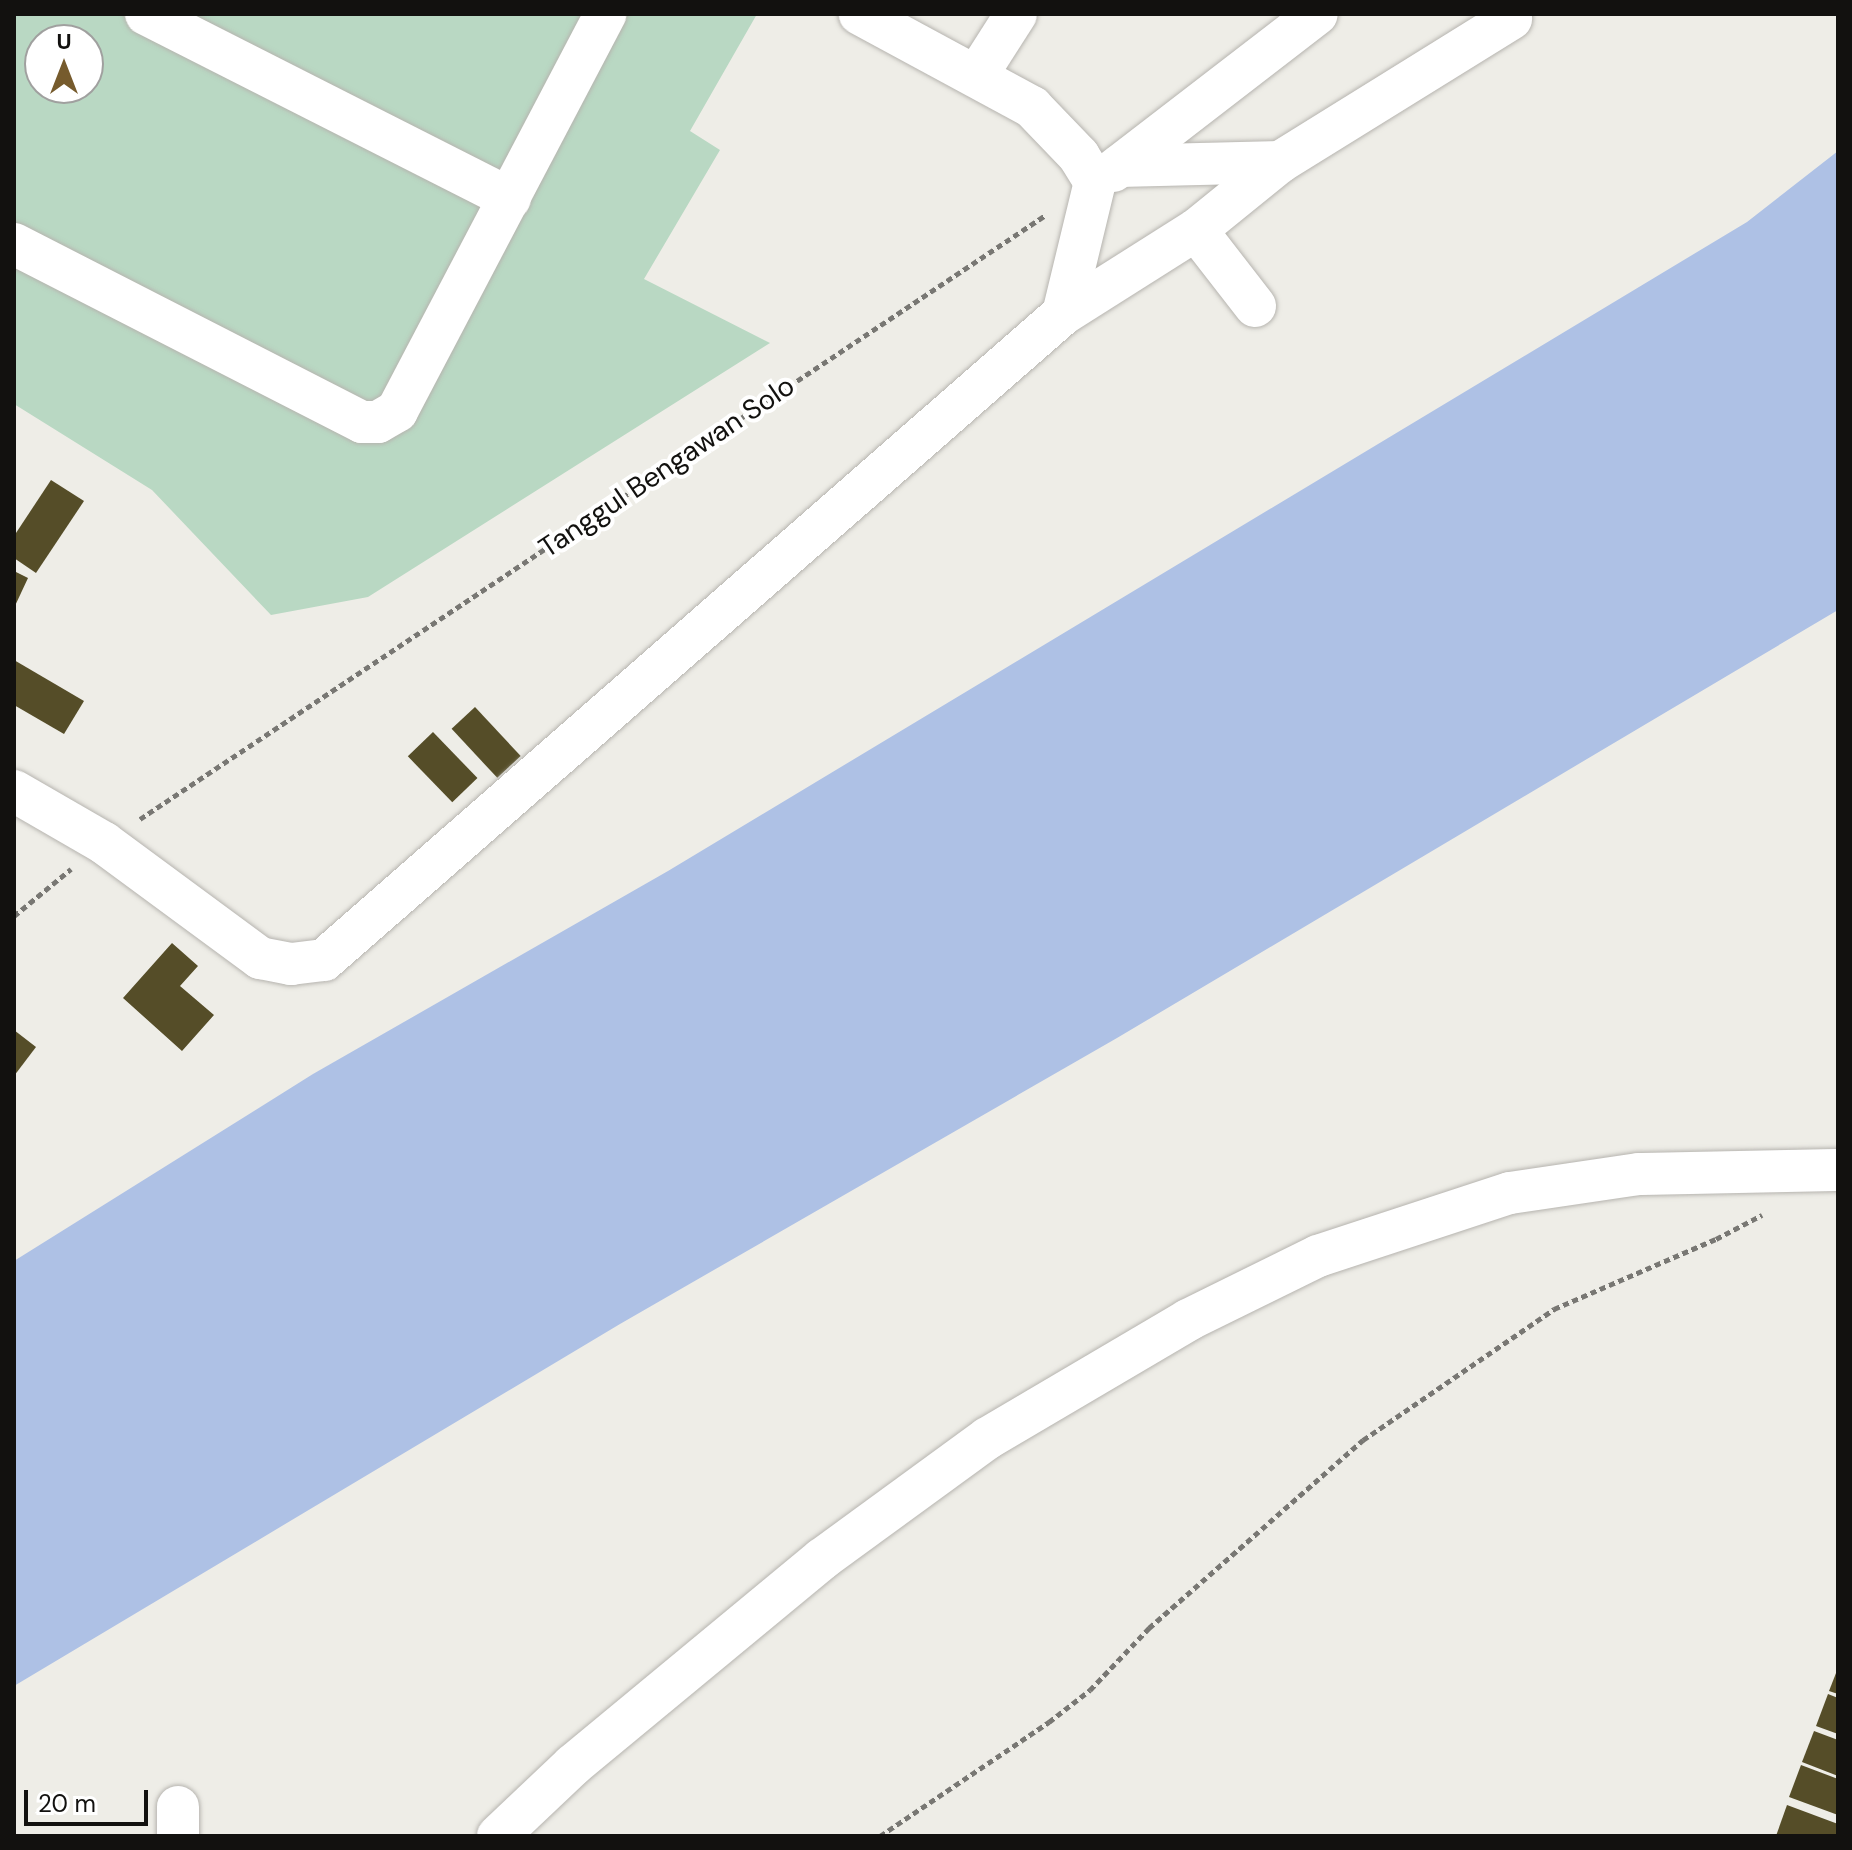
<!DOCTYPE html>
<html>
<head>
<meta charset="utf-8">
<style>
  body { margin:0 }
  #map { position:relative; width:1852px; height:1850px; overflow:hidden; background:#eeede7; font-family:"DM Sans",sans-serif }
  div>[style] { position:absolute }
  .green>* { inset:0; background:#b9d8c3 }
  .water>* { inset:0; background:#aec1e5 }
  .building>* { inset:0; background:#554d28; transform-origin:0 0 }
  .path>* { height:5px; margin-top:-2.5px; transform-origin:0; background:repeating-linear-gradient(90deg,#787773 0 6px,transparent 0 10px) }
  .roads { filter:drop-shadow(0 0 2px #b6b4af) drop-shadow(0 0 2px #b6b4af) }
  .minor>* { height:42px; margin:-21px; padding:0 21px; transform-origin:21px; border-radius:21px; background:#fff }
  span { translate:-50% -50%; white-space:nowrap; text-align:center; line-height:1.15; -webkit-text-stroke:8px #fff; paint-order:stroke }
  .street-label { font-size:28px; color:#12110f }
  .frame { position:absolute; inset:0; border:16px solid #12110f; pointer-events:none }
  .north { position:absolute; left:24px; top:24px; width:80px; height:80px; box-sizing:border-box; background:#fff; border:2px solid #a0a09f; border-radius:50%; rotate:0deg; font-size:22px; font-weight:700; line-height:32px; text-align:center; color:#12110f }
  .north::after { content:''; display:block; margin:auto; width:28px; height:36px; background:#765b2d; clip-path:polygon(50% 0,100% 100%,50% 72%,0 100%) }
  .scale { position:absolute; left:24px; top:1790px; width:124px; height:36px; box-sizing:border-box; border:4px solid #12110f; border-top:0; padding-left:10px; font-size:24px; line-height:28px; white-space:nowrap; color:#12110f; -webkit-text-stroke:6px #fff; paint-order:stroke }
</style>
</head>
<body>
<div id="map">
  <div class="green">
    <div style="clip-path:polygon(evenodd,14px 14px,757px 14px,690px 131px,720px 150px,644px 279px,770px 343px,368px 597px,271px 615px,152px 490px,14px 404px,14px 14px,40px 40px,88px 40px,88px 88px,40px 88px,40px 40px)"></div>
  </div>
  <div class="water">
    <div style="clip-path:polygon(1838px 151px,1838px 610px,1117px 1038px,620px 1324px,14px 1686px,14px 1261px,313px 1074px,668px 871px,1747px 222px)"></div>
  </div>
  <div class="building">
    <div style="clip-path:polygon(51px 480px,84px 501px,36px 573px,14px 558px,14px 536px)"></div>
    <div style="clip-path:polygon(14px 571px,28px 578px,14px 608px)"></div>
    <div style="clip-path:polygon(14px 660px,84px 701px,64px 734px,14px 705px)"></div>
    <div style="left:475px;top:707px;width:67px;height:32px;rotate:47deg"></div>
    <div style="left:433px;top:732px;width:64px;height:35px;rotate:46deg"></div>
    <div style="clip-path:polygon(172px 943px,198px 966px,180px 986px,214px 1015px,182px 1051px,123px 998px)"></div>
    <div style="clip-path:polygon(14px 1030px,36px 1047px,14px 1076px)"></div>
    <div style="clip-path:polygon(1838px 1668px,1838px 1694px,1829px 1691px)"></div>
    <div style="clip-path:polygon(1828px 1694px,1838px 1698px,1838px 1734px,1816px 1726px)"></div>
    <div style="clip-path:polygon(1814px 1731px,1838px 1740px,1838px 1776px,1802px 1762px)"></div>
    <div style="clip-path:polygon(1801px 1765px,1838px 1779px,1838px 1815px,1789px 1797px)"></div>
    <div style="clip-path:polygon(1787px 1805px,1838px 1824px,1838px 1836px,1776px 1836px)"></div>
  </div>
  <div class="path">
    <div style="left:140px;top:819px;width:1087px;rotate:-33.7deg"></div>
    <div style="left:14px;top:916px;width:74px;rotate:-39.5deg"></div>
    <div style="left:880px;top:1836px;width:204px;rotate:-34deg"></div>
    <div style="left:1049px;top:1722px;width:52px;rotate:-38deg"></div>
    <div style="left:1090px;top:1690px;width:86px;rotate:-46.4deg"></div>
    <div style="left:1149px;top:1628px;width:285px;rotate:-41.3deg"></div>
    <div style="left:1363px;top:1440px;width:232px;rotate:-34.4deg"></div>
    <div style="left:1554px;top:1309px;width:176px;rotate:-23.4deg"></div>
    <div style="left:1716px;top:1239px;width:52px;rotate:-27.6deg"></div>
  </div>
  <div class="roads">
    <div class="minor">
      <div style="left:146px;top:14px;width:408px;rotate:26.9deg"></div>
      <div style="left:977px;top:75px;width:72px;rotate:-57.4deg"></div>
      <div style="left:1120px;top:166px;width:160px;rotate:-1.4deg"></div>
      <div style="left:1280px;top:162px;width:272px;rotate:-31.8deg"></div>
      <div style="left:1113px;top:171px;width:257px;rotate:-37.6deg"></div>
      <div style="left:14px;top:244px;width:391px;rotate:27.1deg"></div>
      <div style="left:362px;top:422px;width:16px"></div>
      <div style="left:378px;top:422px;width:22px;rotate:-30deg"></div>
      <div style="left:397px;top:411px;width:448px;rotate:-62.3deg"></div>
      <div style="left:1255px;top:306px;width:96px;rotate:-127.8deg"></div>
      <div style="left:1196px;top:230px;width:108px;rotate:-39deg"></div>
      <div style="left:1063px;top:314px;width:157px;rotate:-32.3deg"></div>
      <div style="left:14px;top:791px;width:104px;rotate:30deg"></div>
      <div style="left:104px;top:843px;width:194px;rotate:36.4deg"></div>
      <div style="left:260px;top:958px;width:32px;rotate:11deg"></div>
      <div style="left:291px;top:964px;width:33px;rotate:-7deg"></div>
      <div style="left:324px;top:960px;width:982px;rotate:-41.16deg"></div>
      <div style="left:1063px;top:314px;width:136px;rotate:-76.4deg"></div>
      <div style="left:1095px;top:182px;width:31px;rotate:-122deg"></div>
      <div style="left:1079px;top:156px;width:68px;rotate:-133.8deg"></div>
      <div style="left:1032px;top:107px;width:196px;rotate:-151.6deg"></div>
      <div style="left:178px;top:1807px;width:29px;rotate:90deg"></div>
      <div style="left:498px;top:1836px;width:103px;rotate:-43.4deg"></div>
      <div style="left:573px;top:1765px;width:323px;rotate:-39.6deg"></div>
      <div style="left:822px;top:1559px;width:205px;rotate:-36.1deg"></div>
      <div style="left:988px;top:1438px;width:232px;rotate:-30.5deg"></div>
      <div style="left:1188px;top:1320px;width:145px;rotate:-26.2deg"></div>
      <div style="left:1318px;top:1256px;width:202px;rotate:-18.2deg"></div>
      <div style="left:1510px;top:1193px;width:130px;rotate:-8.4deg"></div>
      <div style="left:1639px;top:1174px;width:199px;rotate:-1.2deg"></div>
    </div>
  </div>
  <div class="street-label">
    <span style="left:667px;top:467px;rotate:-34deg">Tanggul Bengawan Solo</span>
  </div>
  <div class="frame"></div>
  <div class="north">U</div>
  <div class="scale">20 m</div>
</div>
</body>
</html>
